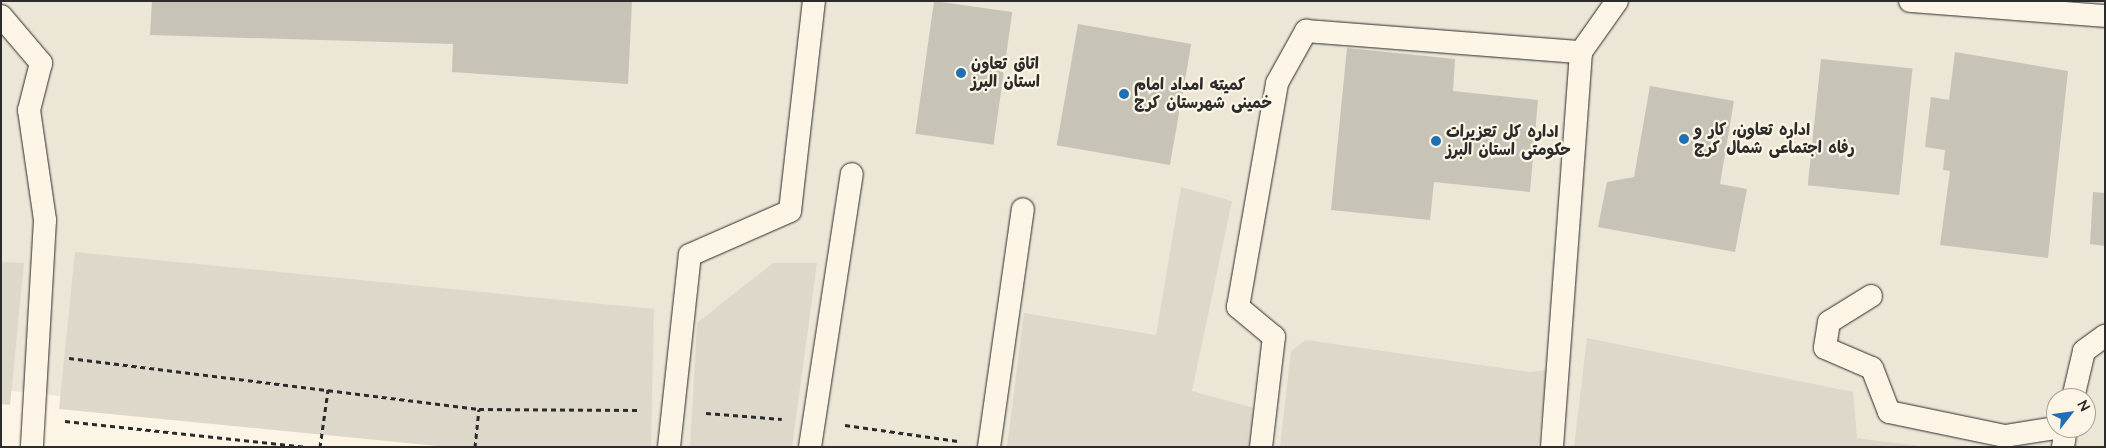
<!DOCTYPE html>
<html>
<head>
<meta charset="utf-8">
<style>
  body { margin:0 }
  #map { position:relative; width:2106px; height:448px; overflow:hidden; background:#fcf5e5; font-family:"Architects Daughter","Playpen Sans Arabic",sans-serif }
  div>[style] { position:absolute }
  .built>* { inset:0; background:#ece6d7 }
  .green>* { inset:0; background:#ded8ca }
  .building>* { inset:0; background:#c8c3b7; transform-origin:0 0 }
  .path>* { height:3px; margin-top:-1.5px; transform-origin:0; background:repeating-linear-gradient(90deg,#2b2b2b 0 5px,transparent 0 9px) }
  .roads { filter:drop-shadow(0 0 1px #2b2b2b) drop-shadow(0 0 1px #2b2b2b) }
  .service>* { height:22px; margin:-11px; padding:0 11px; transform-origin:11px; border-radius:11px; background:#fcf5e5 }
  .dots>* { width:14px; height:14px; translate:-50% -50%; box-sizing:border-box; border:2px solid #fcf5e5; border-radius:50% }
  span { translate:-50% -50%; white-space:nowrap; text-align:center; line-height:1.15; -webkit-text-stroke:4.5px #fcf5e5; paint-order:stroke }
  .poi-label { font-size:16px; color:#2b2b2b; font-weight:700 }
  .left { translate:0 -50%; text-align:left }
  .frame { position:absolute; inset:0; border:2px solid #2b2b2b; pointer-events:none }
  .north { position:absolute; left:2046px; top:388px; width:50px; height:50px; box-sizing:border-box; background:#fcf5e5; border:1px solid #a8a49b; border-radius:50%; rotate:60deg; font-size:14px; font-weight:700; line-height:20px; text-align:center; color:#2b2b2b }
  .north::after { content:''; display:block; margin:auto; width:18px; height:22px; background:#1f6fb2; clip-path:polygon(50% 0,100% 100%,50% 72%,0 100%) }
</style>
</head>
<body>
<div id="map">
  <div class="built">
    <div style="clip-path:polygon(evenodd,1px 1px,2105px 1px,2105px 447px,555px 447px,1px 390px,1px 1px,2056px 398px,2086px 398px,2086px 428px,2056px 428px,2056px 398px)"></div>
  </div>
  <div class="green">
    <div style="clip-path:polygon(1181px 187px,1232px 201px,1192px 391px,1254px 408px,1249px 447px,1007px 447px,1024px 313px,1156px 335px)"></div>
    <div style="clip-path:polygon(75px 252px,654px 309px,651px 447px,448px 447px,59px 409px)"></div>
    <div style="clip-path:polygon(1px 262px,24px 263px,10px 405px,1px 404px)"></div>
    <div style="clip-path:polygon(773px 263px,817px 263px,792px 447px,690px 447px,697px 323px)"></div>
    <div style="clip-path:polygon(1587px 338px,1853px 392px,1857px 438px,1927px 447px,1574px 447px)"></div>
    <div style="clip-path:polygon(1306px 340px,1529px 372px,1547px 370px,1538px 447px,1280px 447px,1291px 351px)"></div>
  </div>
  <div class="building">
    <div style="clip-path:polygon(152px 1px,632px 1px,628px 84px,452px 72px,453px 44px,150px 35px)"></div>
    <div style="left:934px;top:1px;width:79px;height:134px;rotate:8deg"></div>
    <div style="left:1078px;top:24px;width:115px;height:123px;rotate:10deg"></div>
    <div style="clip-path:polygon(1347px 48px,1455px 59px,1453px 91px,1538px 100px,1530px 192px,1434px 182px,1430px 220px,1331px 210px)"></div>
    <div style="clip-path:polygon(1955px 52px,2068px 71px,2048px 258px,1940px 245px,1950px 171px,1943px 170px,1945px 150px,1925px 147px,1931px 97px,1949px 100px)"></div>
    <div style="left:1821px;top:59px;width:92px;height:127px;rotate:6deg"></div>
    <div style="clip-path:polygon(1650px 86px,1734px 101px,1720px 184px,1747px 189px,1735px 252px,1598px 227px,1607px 182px,1634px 177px)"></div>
    <div style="clip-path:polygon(2093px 192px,2105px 193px,2105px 246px,2090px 244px)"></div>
  </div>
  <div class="path">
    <div style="left:69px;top:358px;width:413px;rotate:7.1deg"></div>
    <div style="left:479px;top:409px;width:161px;rotate:0.4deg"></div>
    <div style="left:706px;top:413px;width:76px;rotate:4.5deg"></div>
    <div style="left:65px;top:421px;width:246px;rotate:6.1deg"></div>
    <div style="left:845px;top:425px;width:114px;rotate:8.1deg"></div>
    <div style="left:320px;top:447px;width:58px;rotate:-82deg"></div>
    <div style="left:475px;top:447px;width:38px;rotate:-84deg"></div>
  </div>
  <div class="roads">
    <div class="service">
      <div style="left:1910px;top:1px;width:196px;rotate:4.4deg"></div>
      <div style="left:1px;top:16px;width:62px;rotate:49.6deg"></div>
      <div style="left:41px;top:63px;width:49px;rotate:104.3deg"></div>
      <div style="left:29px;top:110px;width:111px;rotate:81.7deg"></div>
      <div style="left:45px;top:220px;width:227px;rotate:93.3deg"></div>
      <div style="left:1871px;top:296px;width:49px;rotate:148.2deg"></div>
      <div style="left:1829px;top:322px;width:26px;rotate:99deg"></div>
      <div style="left:1825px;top:348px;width:51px;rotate:23.1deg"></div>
      <div style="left:1872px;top:368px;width:47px;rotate:68.9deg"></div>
      <div style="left:1889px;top:412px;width:118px;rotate:11.7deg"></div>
      <div style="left:2005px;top:436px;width:52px;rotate:-8.9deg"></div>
      <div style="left:2073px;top:398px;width:48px;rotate:-76.8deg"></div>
      <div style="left:2084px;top:351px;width:26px;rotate:-36deg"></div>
      <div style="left:669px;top:447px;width:193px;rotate:-83.8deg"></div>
      <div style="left:690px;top:255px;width:109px;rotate:-23.7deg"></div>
      <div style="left:790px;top:211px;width:211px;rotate:-83.5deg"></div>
      <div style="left:810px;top:447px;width:276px;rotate:-81.3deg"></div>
      <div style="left:989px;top:447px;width:240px;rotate:-81.9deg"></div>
      <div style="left:1261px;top:447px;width:111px;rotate:-83.3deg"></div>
      <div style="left:1274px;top:337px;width:47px;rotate:-140.2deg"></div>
      <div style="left:1238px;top:307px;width:227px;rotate:-80.1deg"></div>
      <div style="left:1277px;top:83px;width:60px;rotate:-60.9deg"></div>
      <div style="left:1306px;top:31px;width:276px;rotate:4.4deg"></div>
      <div style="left:1581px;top:52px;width:62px;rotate:-54.8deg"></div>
      <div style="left:1552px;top:447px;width:396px;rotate:-85.8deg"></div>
      <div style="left:2063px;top:447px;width:19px;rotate:-81deg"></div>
    </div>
  </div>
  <div class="dots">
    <div style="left:961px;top:73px;background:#1f6fb2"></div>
    <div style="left:1124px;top:94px;background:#1f6fb2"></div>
    <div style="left:1684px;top:139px;background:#1f6fb2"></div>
    <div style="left:1436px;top:141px;background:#1f6fb2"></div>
  </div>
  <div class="poi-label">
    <span class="left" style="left:971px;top:73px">اتاق تعاون<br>استان البرز</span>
    <span class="left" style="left:1134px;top:94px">کمیته امداد امام<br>خمینی شهرستان کرج</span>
    <span class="left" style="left:1694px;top:139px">اداره تعاون، کار و<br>رفاه اجتماعی شمال کرج</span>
    <span class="left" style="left:1446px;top:141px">اداره کل تعزیرات<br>حکومتی استان البرز</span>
  </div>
  <div class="frame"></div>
  <div class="north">N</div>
</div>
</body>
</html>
